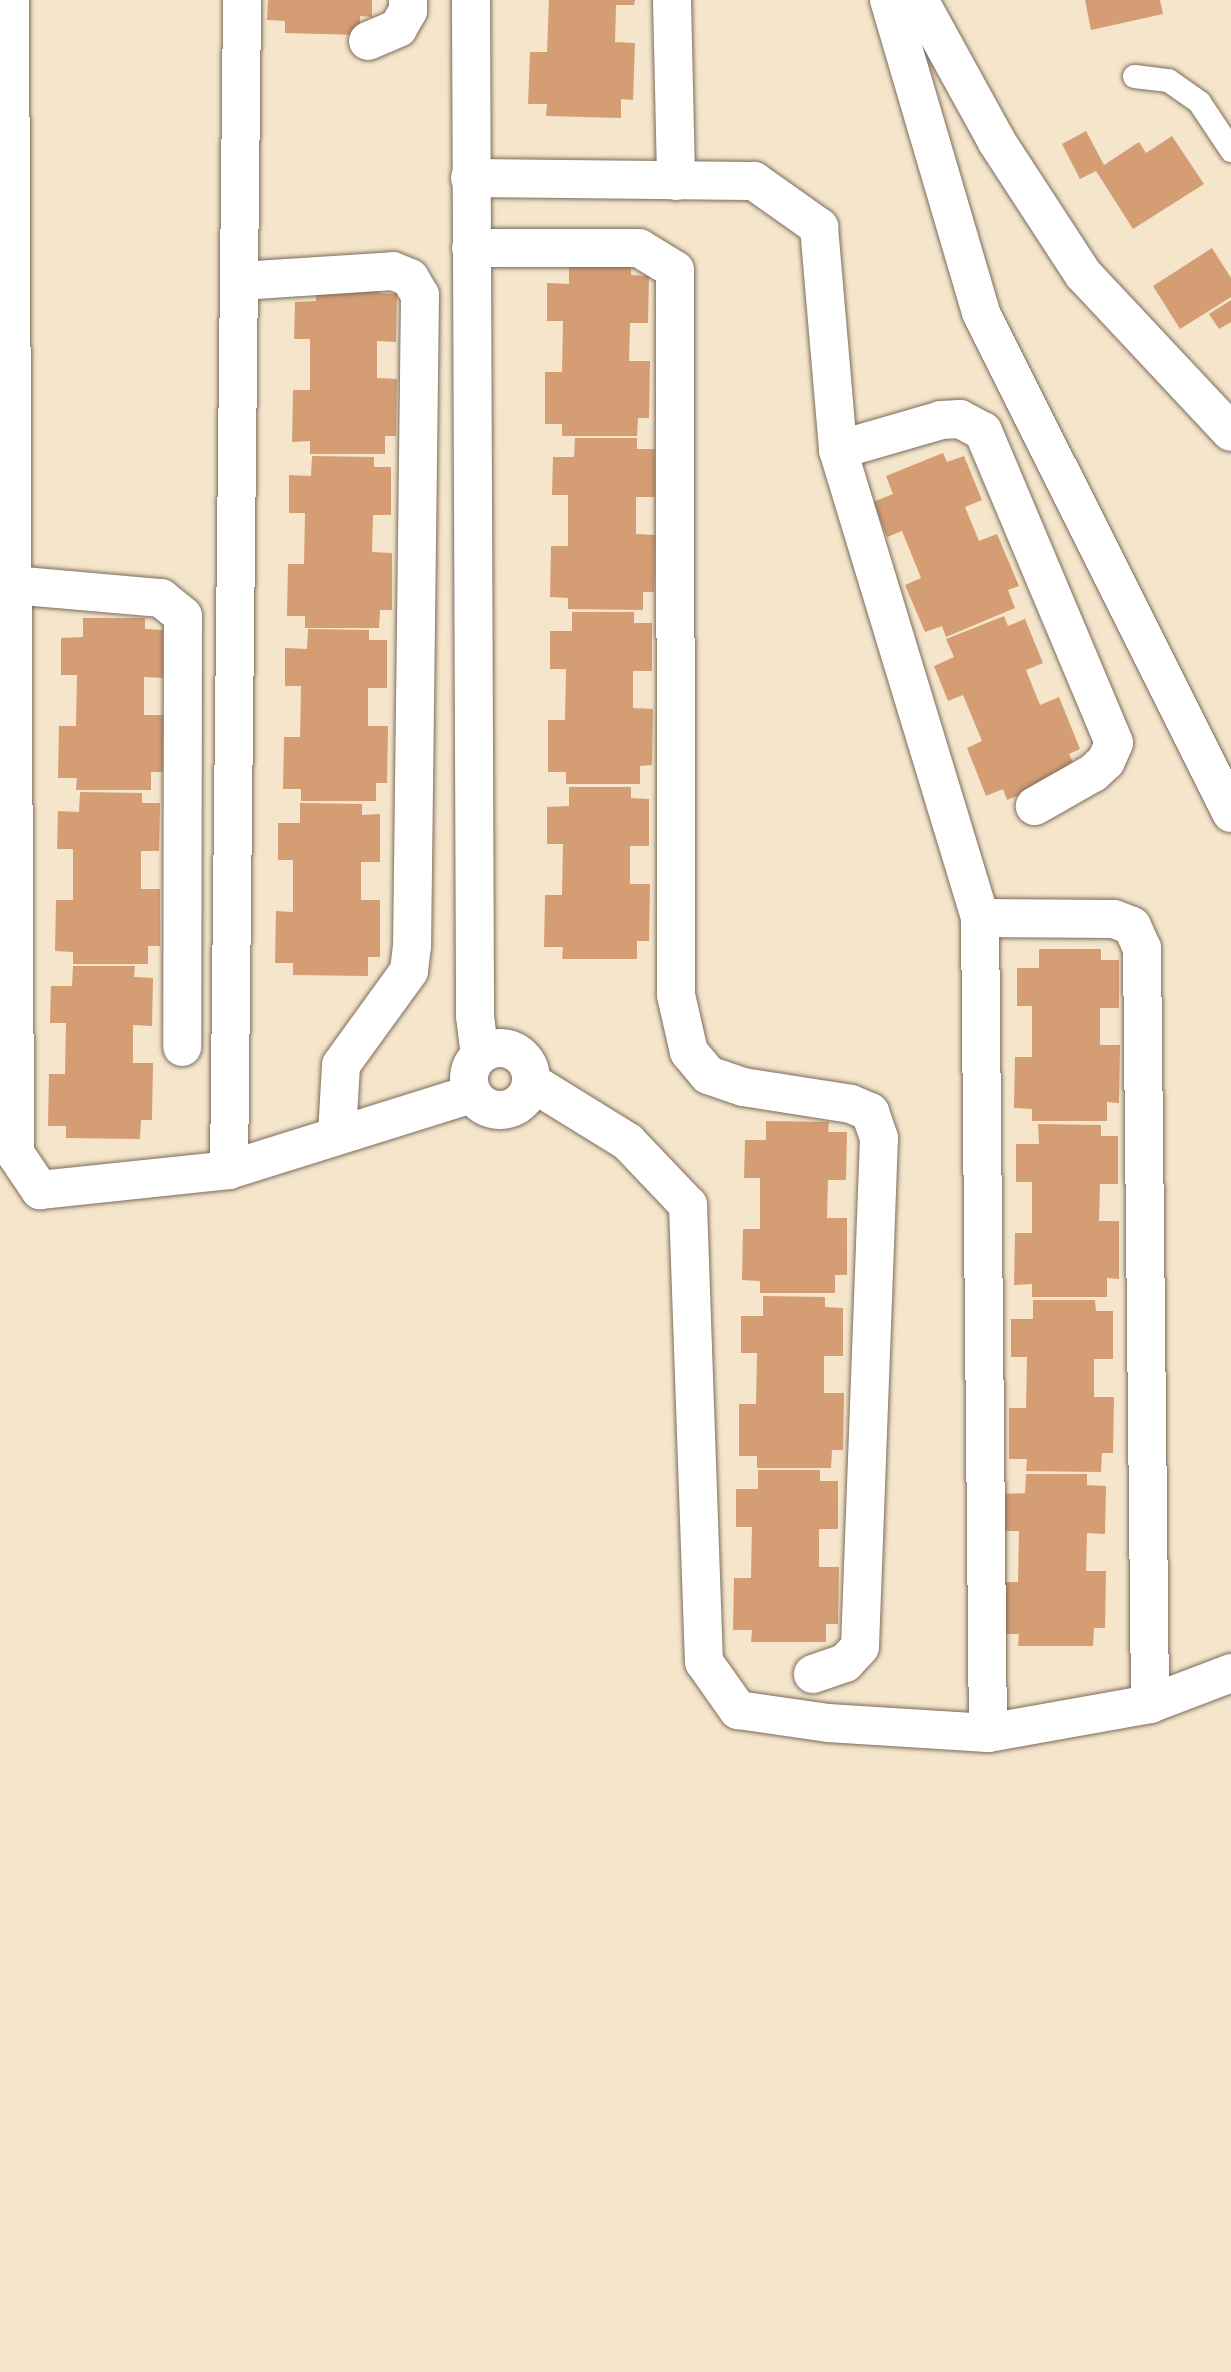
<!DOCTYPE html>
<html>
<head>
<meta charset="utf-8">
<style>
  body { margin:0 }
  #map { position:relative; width:1231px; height:2372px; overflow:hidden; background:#f4e5cb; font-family:Mynerve,sans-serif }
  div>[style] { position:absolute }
  .building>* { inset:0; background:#d49d74 }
  .roads { filter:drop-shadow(0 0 2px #7c6b5b) drop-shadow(0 0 2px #7c6b5b) }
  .service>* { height:23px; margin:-11.5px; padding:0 11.5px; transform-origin:11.5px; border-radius:11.5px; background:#fff }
  .minor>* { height:38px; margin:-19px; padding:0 19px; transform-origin:19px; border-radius:19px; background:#fff }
  .minor>.ring { margin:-19px; padding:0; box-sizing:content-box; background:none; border:38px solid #fff; border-radius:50% }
  span { translate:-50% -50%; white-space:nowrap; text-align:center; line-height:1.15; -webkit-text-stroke:7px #fbf7ec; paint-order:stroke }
</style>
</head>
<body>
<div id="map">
  <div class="building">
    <div style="clip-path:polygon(268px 0,372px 0,372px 17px,360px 16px,360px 35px,285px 33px,285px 21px,267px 20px)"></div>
    <div style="clip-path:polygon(549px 0,635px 0,634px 5px,616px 5px,615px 42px,635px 43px,633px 100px,621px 99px,621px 118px,546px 116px,547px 104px,528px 104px,530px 52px,547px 52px)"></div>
    <div style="clip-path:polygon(1085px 0,1160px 0,1163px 14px,1091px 30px)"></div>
    <div style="clip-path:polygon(1086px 131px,1104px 165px,1139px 142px,1146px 153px,1172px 136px,1204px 184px,1133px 229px,1096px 171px,1080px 179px,1062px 144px)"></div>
    <div style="clip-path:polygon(1212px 248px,1231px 278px,1231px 297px,1180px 329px,1153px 286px)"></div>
    <div style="clip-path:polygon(569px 264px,631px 265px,631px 275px,649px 276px,648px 323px,630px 323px,629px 361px,650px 361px,649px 418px,638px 418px,637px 436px,562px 436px,562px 424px,545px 424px,545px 372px,562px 372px,563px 321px,547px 321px,547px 283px,569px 284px)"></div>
    <div style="clip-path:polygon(316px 282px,379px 282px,379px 293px,397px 294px,396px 342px,377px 341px,377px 378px,397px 379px,396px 436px,385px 436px,385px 454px,310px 454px,310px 441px,292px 442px,293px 390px,310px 390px,310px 339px,294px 339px,295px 302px,316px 301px)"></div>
    <div style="clip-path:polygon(1231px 300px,1231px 322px,1219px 329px,1209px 314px)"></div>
    <div style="clip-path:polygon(575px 438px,637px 438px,637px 449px,655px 449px,655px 497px,636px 497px,636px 534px,655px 535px,654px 592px,643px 592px,643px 610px,568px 609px,568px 598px,550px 597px,551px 546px,568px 546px,568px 495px,552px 495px,553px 457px,574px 457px)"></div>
    <div style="clip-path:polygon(943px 453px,947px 462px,964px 456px,982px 500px,965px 507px,979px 541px,997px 534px,1019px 586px,1008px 590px,1015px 608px,946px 637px,942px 626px,925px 632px,905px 585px,921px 578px,902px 531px,887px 537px,873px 502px,893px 494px,886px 476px)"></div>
    <div style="clip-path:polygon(312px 456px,374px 457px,374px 467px,391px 467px,391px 515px,373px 515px,372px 552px,392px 553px,392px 610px,380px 610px,379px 628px,305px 628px,305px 616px,287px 616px,288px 564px,304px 564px,305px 513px,289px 513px,289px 475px,311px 476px)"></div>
    <div style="clip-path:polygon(572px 612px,634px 612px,634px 623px,652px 623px,652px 671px,633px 671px,633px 708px,653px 709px,652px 765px,640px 766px,640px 784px,566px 784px,566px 772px,548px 772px,548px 720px,565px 720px,566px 669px,550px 669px,550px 631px,572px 631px)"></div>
    <div style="clip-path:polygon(1004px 616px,1008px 626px,1025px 619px,1043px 663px,1026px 670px,1040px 705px,1059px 697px,1080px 749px,1069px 754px,1077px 771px,1007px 800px,1003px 789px,986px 796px,967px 748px,982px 741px,963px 695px,948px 701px,934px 666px,954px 657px,946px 639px)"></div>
    <div style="clip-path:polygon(83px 618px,145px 618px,145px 629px,163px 630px,163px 678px,144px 677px,144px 715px,164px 715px,163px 772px,151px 772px,151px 790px,76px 790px,77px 778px,58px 778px,59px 726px,76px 726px,77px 675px,61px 675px,61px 638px,83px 637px)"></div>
    <div style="clip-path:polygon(308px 629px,369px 630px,369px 640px,387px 640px,387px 688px,368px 688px,368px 726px,388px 726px,387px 783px,376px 783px,376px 801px,301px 801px,301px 789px,283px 789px,284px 737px,300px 737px,301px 686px,285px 686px,285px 648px,307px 649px)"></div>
    <div style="clip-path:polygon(569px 787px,631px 787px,631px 798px,649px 799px,649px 846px,630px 846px,630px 884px,650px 884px,649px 941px,637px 941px,637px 959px,562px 959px,563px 947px,544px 947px,545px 895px,562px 895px,563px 844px,547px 844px,547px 807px,569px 806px)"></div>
    <div style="clip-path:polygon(80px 792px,142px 793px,142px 803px,160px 803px,159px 851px,141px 851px,141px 889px,160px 889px,160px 946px,148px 946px,148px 964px,73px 964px,73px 952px,55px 951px,56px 900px,73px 900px,73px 849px,57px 849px,58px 811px,79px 812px)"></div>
    <div style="clip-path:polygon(300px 803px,362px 804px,362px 815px,380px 814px,380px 862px,361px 862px,361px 900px,380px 900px,380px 957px,368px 957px,368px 976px,293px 975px,293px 963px,275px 963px,276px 911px,293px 912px,293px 860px,278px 860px,278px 823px,300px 823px)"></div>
    <div style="clip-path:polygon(1039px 949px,1101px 949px,1101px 960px,1119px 960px,1119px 1008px,1100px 1008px,1100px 1045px,1120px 1045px,1119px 1103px,1107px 1102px,1107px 1121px,1032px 1121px,1032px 1109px,1014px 1108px,1015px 1057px,1032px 1057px,1032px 1006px,1017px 1006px,1017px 968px,1039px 968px)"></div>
    <div style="clip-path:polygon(73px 966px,135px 966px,134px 977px,153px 978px,152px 1026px,133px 1025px,133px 1063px,153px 1063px,152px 1120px,141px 1120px,140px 1139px,66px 1138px,66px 1126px,48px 1126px,49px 1074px,65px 1074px,66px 1023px,50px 1023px,51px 986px,72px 986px)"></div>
    <div style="clip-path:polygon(766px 1121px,829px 1122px,828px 1132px,847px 1132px,846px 1180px,828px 1180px,827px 1218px,847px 1218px,847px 1275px,835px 1275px,835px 1293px,760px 1293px,760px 1281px,742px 1280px,743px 1229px,760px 1229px,760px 1178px,744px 1178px,745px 1140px,766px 1140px)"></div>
    <div style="clip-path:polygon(1038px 1124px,1101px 1125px,1101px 1136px,1118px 1136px,1118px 1184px,1100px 1184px,1099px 1221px,1119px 1221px,1119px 1279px,1107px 1278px,1107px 1297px,1032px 1297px,1032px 1284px,1014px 1285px,1015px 1233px,1032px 1233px,1032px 1182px,1016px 1182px,1016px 1144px,1039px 1144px)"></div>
    <div style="clip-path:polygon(763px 1296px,825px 1297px,825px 1307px,843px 1308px,843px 1356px,824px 1356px,824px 1393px,844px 1393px,843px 1450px,832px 1450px,831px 1468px,757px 1468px,757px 1456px,739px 1456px,739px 1404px,756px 1404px,757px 1353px,741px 1353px,741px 1316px,763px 1316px)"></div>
    <div style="clip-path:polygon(1033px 1300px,1095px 1300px,1096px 1311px,1113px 1311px,1113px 1359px,1094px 1359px,1094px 1397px,1114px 1397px,1113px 1453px,1102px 1453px,1101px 1472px,1026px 1471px,1027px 1459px,1009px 1459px,1009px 1408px,1026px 1408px,1027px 1357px,1011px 1357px,1011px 1319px,1033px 1319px)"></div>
    <div style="clip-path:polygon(758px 1470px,820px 1470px,820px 1481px,838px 1481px,838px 1529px,819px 1529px,819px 1567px,839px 1567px,838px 1624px,826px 1624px,826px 1642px,751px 1642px,752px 1630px,733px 1630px,734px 1578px,751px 1578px,752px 1527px,736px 1527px,736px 1489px,758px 1489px)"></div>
    <div style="clip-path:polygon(1026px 1474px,1087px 1474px,1087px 1485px,1106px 1486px,1105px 1534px,1087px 1533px,1086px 1571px,1106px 1571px,1105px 1628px,1094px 1628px,1093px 1646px,1018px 1646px,1019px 1634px,1001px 1634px,1001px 1582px,1018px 1582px,1019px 1531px,1003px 1531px,1004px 1494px,1025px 1493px)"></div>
  </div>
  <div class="roads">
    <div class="service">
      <div style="left:1134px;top:76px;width:34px;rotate:7deg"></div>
      <div style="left:1168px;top:80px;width:38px;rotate:35deg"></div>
      <div style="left:1199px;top:102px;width:58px;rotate:56.3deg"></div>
    </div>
    <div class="minor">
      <div style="left:10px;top:0;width:1153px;rotate:89.75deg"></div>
      <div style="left:15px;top:1153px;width:45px;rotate:56deg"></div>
      <div style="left:40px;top:1190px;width:190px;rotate:-6deg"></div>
      <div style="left:229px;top:1170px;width:255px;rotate:-17.4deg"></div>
      <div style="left:471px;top:0;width:1016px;rotate:89.77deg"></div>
      <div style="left:475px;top:1016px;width:39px;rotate:83deg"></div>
      <div style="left:672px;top:0;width:181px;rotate:88.7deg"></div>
      <div style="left:889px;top:0;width:326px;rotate:73.6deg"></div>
      <div style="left:981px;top:313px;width:559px;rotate:63.43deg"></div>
      <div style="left:919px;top:0;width:162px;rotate:61.2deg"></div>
      <div style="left:997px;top:142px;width:158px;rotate:56.9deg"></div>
      <div style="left:1083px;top:274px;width:216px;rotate:46.9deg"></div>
      <div style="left:368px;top:41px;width:33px;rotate:-23deg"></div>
      <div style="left:398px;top:28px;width:20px;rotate:-60deg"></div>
      <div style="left:408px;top:11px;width:11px;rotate:-90deg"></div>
      <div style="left:470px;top:178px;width:284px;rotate:0.6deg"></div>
      <div style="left:754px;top:181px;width:80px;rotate:35.3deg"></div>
      <div style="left:819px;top:227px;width:224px;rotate:85.1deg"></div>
      <div style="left:838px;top:450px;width:489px;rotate:73.1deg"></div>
      <div style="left:980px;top:918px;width:815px;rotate:89.44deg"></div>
      <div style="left:471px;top:248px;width:168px"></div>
      <div style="left:639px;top:248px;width:42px;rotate:31.4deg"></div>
      <div style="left:675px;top:270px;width:725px;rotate:89.92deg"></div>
      <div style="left:676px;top:995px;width:58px;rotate:77.2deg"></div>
      <div style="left:689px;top:1052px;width:30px;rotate:50deg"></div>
      <div style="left:708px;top:1075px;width:37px;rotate:19deg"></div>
      <div style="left:743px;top:1087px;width:109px;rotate:8.9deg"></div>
      <div style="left:851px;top:1104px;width:21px;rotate:23deg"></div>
      <div style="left:870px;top:1112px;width:28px;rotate:71deg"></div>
      <div style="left:879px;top:1138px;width:509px;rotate:92.14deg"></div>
      <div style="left:860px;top:1647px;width:22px;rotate:133deg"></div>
      <div style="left:845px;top:1663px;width:34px;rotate:161deg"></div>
      <div style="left:240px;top:281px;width:153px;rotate:-3.7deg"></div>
      <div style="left:393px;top:271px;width:18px;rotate:22deg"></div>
      <div style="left:410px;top:278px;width:20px;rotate:60deg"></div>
      <div style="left:420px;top:295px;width:651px;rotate:90.7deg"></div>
      <div style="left:412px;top:946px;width:25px;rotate:97deg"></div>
      <div style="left:409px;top:971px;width:116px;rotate:125.9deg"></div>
      <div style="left:341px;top:1065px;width:70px;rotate:93.3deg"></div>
      <div style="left:838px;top:450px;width:107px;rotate:-16.2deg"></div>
      <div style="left:941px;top:420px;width:19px;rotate:-3deg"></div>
      <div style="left:960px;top:419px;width:26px;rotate:28deg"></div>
      <div style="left:983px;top:431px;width:338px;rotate:67.2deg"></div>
      <div style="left:1114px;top:743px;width:20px;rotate:114deg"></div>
      <div style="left:1106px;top:761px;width:18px;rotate:137deg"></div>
      <div style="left:1093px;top:773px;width:67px;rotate:150.4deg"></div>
      <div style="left:12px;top:585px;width:150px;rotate:5deg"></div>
      <div style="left:161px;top:598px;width:28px;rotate:39deg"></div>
      <div style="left:183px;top:616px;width:431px;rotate:90.1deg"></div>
      <div style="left:980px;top:918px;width:134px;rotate:0.4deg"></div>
      <div style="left:1114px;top:919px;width:19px;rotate:21deg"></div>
      <div style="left:1132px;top:926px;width:24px;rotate:66deg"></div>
      <div style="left:1142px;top:948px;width:756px;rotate:89.39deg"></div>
      <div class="ring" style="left:469px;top:1048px;width:24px;height:24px"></div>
      <div style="left:531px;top:1082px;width:114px;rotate:31.7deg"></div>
      <div style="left:628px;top:1142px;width:87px;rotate:46.4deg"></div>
      <div style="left:688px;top:1205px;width:457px;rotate:88deg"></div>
      <div style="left:704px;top:1662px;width:59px;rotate:54.7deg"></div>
      <div style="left:738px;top:1710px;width:91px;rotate:8.2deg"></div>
      <div style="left:828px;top:1723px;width:160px;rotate:3.6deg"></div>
      <div style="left:988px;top:1733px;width:165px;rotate:-10.1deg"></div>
      <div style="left:1150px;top:1704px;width:87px;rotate:-20.9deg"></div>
      <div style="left:229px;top:1170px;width:1170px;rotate:-89.36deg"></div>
    </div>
  </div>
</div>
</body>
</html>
